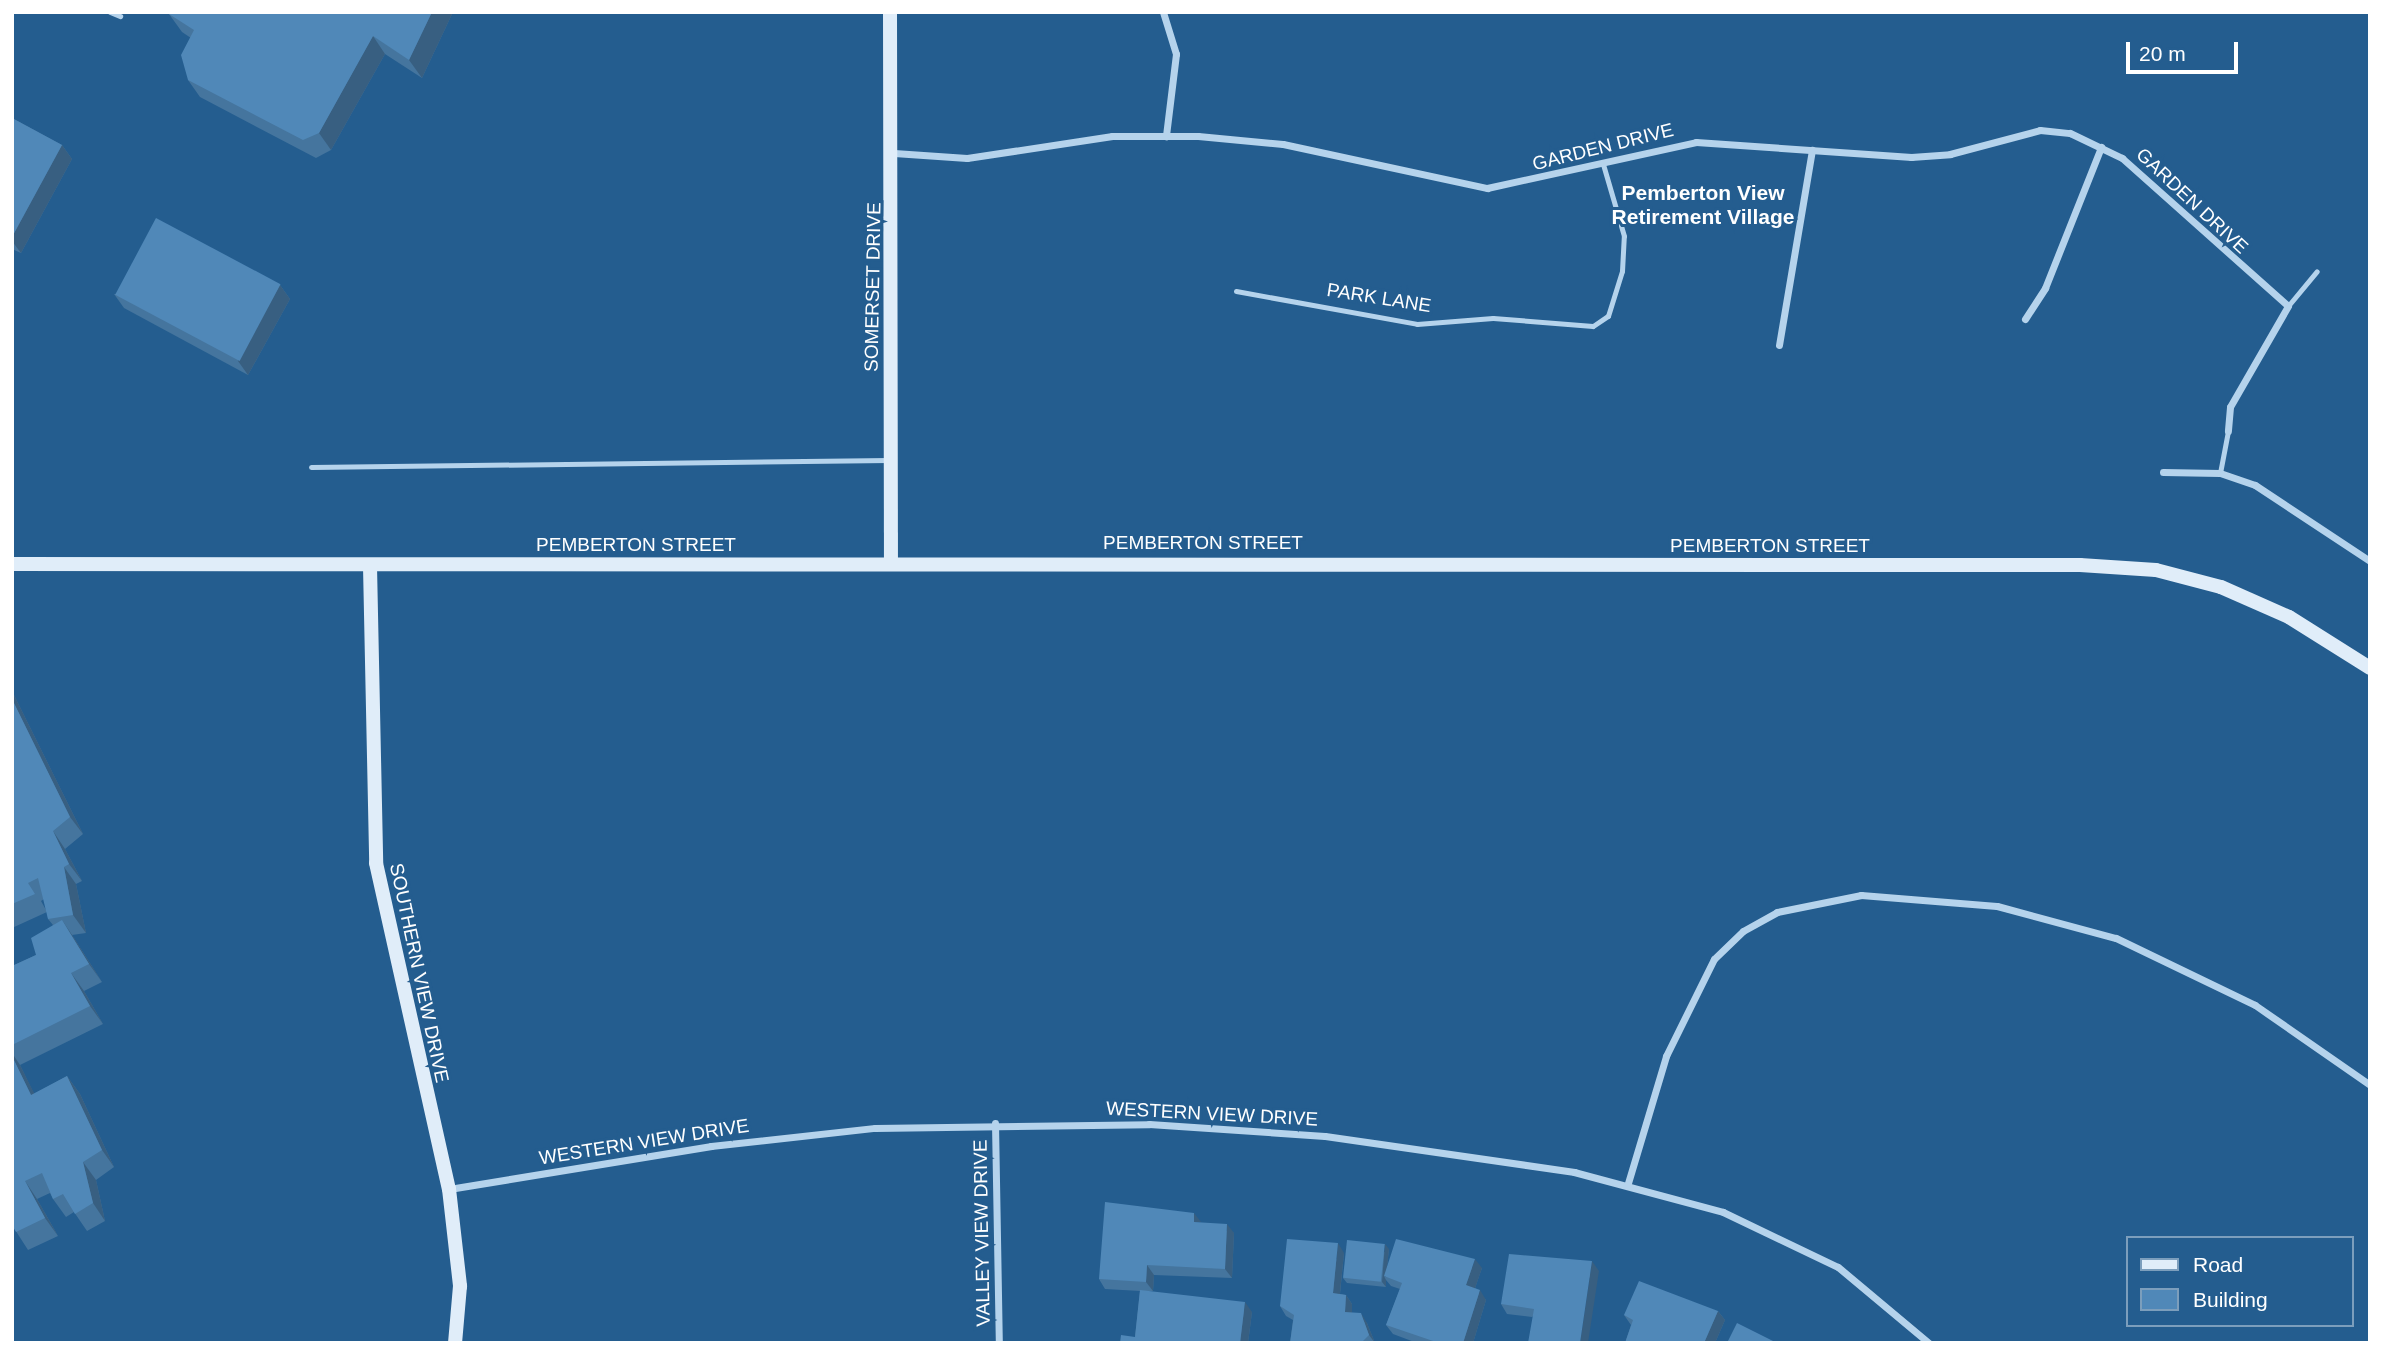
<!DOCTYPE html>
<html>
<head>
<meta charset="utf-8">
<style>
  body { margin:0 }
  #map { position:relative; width:2382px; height:1355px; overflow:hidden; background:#245d8f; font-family:Arial,sans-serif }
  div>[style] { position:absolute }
  .lane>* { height:5px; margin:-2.5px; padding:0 2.5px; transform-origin:2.5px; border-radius:2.5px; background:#b5d3ec }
  .street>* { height:7px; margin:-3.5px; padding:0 3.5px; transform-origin:3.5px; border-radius:3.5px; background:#b5d3ec }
  .secondary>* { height:14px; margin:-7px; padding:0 7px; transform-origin:7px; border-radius:7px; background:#e0edf9 }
  .wall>* { inset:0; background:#45759e }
  .shaded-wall>* { inset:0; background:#385f81 }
  .building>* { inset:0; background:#5088b8; transform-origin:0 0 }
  span { translate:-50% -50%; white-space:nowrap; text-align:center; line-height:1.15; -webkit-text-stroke:6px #245d8f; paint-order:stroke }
  .street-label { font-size:19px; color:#fff }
  .neighbourhood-label { font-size:21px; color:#fff; font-weight:700 }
  .frame { position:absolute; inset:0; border:14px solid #fff; pointer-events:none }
  .legend { position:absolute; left:2126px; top:1236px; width:228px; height:91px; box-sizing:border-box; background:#245d8f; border:2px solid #7c9ebc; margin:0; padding:9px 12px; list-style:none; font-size:21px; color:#fff }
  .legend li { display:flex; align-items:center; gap:14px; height:35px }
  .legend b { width:35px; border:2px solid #7c9ebc }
  .scale { position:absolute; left:2126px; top:42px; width:112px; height:32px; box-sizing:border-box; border:4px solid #fff; border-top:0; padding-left:9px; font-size:21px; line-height:24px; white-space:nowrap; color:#fff; -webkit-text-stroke:5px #245d8f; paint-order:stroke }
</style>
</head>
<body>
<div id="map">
  <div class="lane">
    <div style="left:110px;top:12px;width:11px;rotate:22deg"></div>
    <div style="left:1236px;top:291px;width:184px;rotate:10.3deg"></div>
    <div style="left:1417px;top:324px;width:76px;rotate:-4.5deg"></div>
    <div style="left:1493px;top:318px;width:100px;rotate:4.6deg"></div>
    <div style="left:1593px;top:326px;width:18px;rotate:-34deg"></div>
    <div style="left:1608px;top:316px;width:47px;rotate:-72.7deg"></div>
    <div style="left:1622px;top:271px;width:35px;rotate:-87deg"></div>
    <div style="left:1624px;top:236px;width:75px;rotate:-106.3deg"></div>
    <div style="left:2288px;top:306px;width:45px;rotate:-50.4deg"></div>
    <div style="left:311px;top:467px;width:578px;rotate:-0.69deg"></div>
    <div style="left:2220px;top:473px;width:43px;rotate:-79.2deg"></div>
  </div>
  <div class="street">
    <div style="left:1163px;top:12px;width:44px;rotate:72.8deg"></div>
    <div style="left:1176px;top:54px;width:83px;rotate:97deg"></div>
    <div style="left:894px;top:153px;width:73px;rotate:3.9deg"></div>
    <div style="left:967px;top:158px;width:147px;rotate:-8.6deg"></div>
    <div style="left:1112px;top:136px;width:86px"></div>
    <div style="left:1198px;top:136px;width:85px;rotate:5.4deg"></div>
    <div style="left:1283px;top:144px;width:209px;rotate:12.2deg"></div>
    <div style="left:1487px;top:188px;width:214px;rotate:-12.4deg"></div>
    <div style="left:1696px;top:142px;width:216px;rotate:4deg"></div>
    <div style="left:1911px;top:157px;width:39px;rotate:-4deg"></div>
    <div style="left:1950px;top:154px;width:93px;rotate:-14.9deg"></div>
    <div style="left:2040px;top:130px;width:30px;rotate:6deg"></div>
    <div style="left:2070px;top:133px;width:58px;rotate:25.7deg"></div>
    <div style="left:2122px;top:158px;width:222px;rotate:41.7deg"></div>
    <div style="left:2288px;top:306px;width:116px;rotate:119.9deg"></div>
    <div style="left:2230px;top:407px;width:24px;rotate:95deg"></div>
    <div style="left:2025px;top:319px;width:37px;rotate:-57deg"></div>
    <div style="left:2045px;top:288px;width:152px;rotate:-68.3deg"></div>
    <div style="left:1779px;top:345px;width:198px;rotate:-80.4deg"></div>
    <div style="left:2163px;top:472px;width:57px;rotate:1deg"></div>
    <div style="left:2220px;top:473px;width:37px;rotate:19deg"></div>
    <div style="left:2255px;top:485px;width:138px;rotate:33.5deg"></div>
    <div style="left:995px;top:1123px;width:220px;rotate:89deg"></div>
    <div style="left:1628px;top:1183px;width:133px;rotate:-73.3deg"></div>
    <div style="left:1666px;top:1056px;width:108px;rotate:-63.7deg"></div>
    <div style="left:1714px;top:959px;width:40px;rotate:-44deg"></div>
    <div style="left:1743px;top:931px;width:39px;rotate:-29deg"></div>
    <div style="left:1777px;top:912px;width:86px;rotate:-11.4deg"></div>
    <div style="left:1861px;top:895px;width:136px;rotate:4.6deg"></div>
    <div style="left:1997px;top:906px;width:123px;rotate:15.1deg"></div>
    <div style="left:2116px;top:938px;width:154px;rotate:25.7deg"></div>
    <div style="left:2255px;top:1005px;width:140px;rotate:34.8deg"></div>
    <div style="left:449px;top:1189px;width:266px;rotate:-9.3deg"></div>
    <div style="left:711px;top:1146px;width:165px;rotate:-6.3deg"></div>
    <div style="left:875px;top:1128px;width:274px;rotate:-0.8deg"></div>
    <div style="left:1149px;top:1124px;width:176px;rotate:3.9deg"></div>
    <div style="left:1325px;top:1136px;width:252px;rotate:8.2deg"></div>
    <div style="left:1574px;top:1172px;width:154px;rotate:15deg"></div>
    <div style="left:1723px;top:1212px;width:127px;rotate:25.6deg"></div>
    <div style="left:1838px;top:1267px;width:119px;rotate:39.9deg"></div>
  </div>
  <div class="secondary">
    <div style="left:890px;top:12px;width:550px;rotate:89.9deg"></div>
    <div style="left:12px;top:564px;width:2068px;rotate:0.03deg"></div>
    <div style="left:2080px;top:565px;width:76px;rotate:3.8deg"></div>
    <div style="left:2156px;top:570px;width:67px;rotate:14.7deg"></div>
    <div style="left:2221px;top:587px;width:74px;rotate:23.8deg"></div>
    <div style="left:2289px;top:617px;width:96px;rotate:32.2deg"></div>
    <div style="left:370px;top:566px;width:297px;rotate:88.8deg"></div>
    <div style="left:376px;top:863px;width:334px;rotate:77.4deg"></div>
    <div style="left:449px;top:1189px;width:98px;rotate:83.5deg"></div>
    <div style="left:460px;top:1286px;width:57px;rotate:95deg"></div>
  </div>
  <div class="wall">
    <div style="clip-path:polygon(170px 12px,453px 12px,422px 78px,385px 54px,331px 150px,316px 158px,200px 97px,188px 80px,191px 38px,182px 32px,169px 14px)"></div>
    <div style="clip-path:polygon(12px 118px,62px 145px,72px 159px,21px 253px,12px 249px)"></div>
    <div style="clip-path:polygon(280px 285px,290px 299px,248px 375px,124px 308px,114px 294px)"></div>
    <div style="clip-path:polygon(evenodd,12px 691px,83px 834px,65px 849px,82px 881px,76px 884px,86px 933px,72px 935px,102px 982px,84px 991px,103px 1024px,20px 1065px,34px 1094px,67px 1076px,80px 1094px,114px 1167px,96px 1180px,105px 1221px,87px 1231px,74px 1212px,66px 1217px,53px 1199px,50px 1193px,37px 1199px,58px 1236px,28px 1250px,12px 1225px,12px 966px,36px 955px,53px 925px,48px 919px,47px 912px,12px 928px,12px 691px,44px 899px,46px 910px,41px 901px,44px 899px)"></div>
    <div style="clip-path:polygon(1201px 1223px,1234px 1233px,1232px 1278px,1154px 1275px,1153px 1291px,1143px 1291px,1252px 1312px,1248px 1343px,1120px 1343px,1135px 1337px,1140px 1291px,1105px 1289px,1099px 1279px)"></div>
    <div style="clip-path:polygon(1389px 1249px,1387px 1266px,1482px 1268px,1475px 1288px,1486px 1300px,1473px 1343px,1417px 1343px,1393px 1334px,1386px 1325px,1400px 1289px,1391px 1286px,1386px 1280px,1386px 1287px,1347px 1283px,1343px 1278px)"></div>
    <div style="clip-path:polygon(1344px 1253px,1340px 1294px,1346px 1295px,1352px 1304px,1352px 1313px,1367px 1323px,1375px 1343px,1290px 1343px,1293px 1320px,1286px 1316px,1280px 1306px)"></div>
    <div style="clip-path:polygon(1599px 1271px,1532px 1317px,1507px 1314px,1501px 1304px)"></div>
    <div style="clip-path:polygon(1718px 1311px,1725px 1320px,1715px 1343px,1625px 1343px,1631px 1325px,1624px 1315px)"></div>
  </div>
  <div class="shaded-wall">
    <div style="clip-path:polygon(432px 12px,453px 12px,422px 78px,409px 60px)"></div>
    <div style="clip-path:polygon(373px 36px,385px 54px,331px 150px,319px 133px)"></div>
    <div style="clip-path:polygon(62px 145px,72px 159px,21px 253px,12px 241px,12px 237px)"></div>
    <div style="clip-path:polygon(280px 285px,290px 299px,248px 375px,238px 361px)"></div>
    <div style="clip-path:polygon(12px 691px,83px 834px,70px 817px,12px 699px)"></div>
    <div style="clip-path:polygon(53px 831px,65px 849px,82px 881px,69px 864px)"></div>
    <div style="clip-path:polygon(64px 867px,76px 884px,86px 933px,73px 915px)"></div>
    <div style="clip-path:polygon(62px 920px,74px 938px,102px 982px,89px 964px)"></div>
    <div style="clip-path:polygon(71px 973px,84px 991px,103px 1024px,90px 1006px)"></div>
    <div style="clip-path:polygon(12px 1053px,20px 1065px,44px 1113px,31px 1095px,12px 1056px)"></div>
    <div style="clip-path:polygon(67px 1076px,80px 1094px,114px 1167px,102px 1150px)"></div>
    <div style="clip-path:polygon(83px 1162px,96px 1180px,105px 1221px,93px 1203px)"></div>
    <div style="clip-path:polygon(25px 1181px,37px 1199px,58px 1236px,45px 1218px)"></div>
    <div style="clip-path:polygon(1194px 1213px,1201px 1222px,1194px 1222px)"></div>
    <div style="clip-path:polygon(1227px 1224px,1234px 1233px,1232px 1278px,1225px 1269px)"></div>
    <div style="clip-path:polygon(1338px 1243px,1344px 1253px,1339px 1302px,1333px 1293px)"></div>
    <div style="clip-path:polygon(1385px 1244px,1389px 1249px,1386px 1277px,1384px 1276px,1386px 1280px,1386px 1287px,1382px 1282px)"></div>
    <div style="clip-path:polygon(1475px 1259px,1482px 1268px,1473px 1294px,1466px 1285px)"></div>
    <div style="clip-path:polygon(1592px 1261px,1599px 1271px,1588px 1343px,1580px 1343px)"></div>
    <div style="clip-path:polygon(1147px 1265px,1154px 1275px,1153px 1291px,1146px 1282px)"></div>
    <div style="clip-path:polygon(1480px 1290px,1486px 1300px,1473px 1343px,1463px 1343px)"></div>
    <div style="clip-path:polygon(1346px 1295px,1352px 1304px,1352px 1321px,1345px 1312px)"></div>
    <div style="clip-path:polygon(1245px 1302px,1252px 1312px,1248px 1343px,1240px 1343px)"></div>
    <div style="clip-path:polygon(1718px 1311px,1725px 1320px,1715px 1343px,1704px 1343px)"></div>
    <div style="clip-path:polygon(1361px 1313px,1367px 1323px,1375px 1343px,1369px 1335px)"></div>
  </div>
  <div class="building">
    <div style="clip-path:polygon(170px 12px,432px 12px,409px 60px,373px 36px,319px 133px,303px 140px,188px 80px,181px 55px,194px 30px,169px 14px)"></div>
    <div style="clip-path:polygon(12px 118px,62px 145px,12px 237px)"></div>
    <div style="left:156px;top:218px;width:141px;height:87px;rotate:28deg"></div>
    <div style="clip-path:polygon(12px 699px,70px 817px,53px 831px,69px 864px,64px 867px,73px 915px,48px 919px,38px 878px,28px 883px,35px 894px,12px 904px)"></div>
    <div style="clip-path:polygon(62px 920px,89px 964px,71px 973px,90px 1006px,12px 1045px,12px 966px,36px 955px,31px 938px)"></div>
    <div style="clip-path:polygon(12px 1056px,31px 1095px,67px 1076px,102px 1150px,83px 1162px,93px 1203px,75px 1214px,63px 1194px,53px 1199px,42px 1173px,25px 1181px,45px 1218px,16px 1232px,12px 1225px)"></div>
    <div style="clip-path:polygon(1105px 1202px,1194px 1213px,1194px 1222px,1227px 1224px,1225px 1269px,1147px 1265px,1146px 1282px,1099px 1279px)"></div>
    <div style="clip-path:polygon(1287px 1239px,1338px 1243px,1333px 1293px,1346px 1295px,1345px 1312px,1361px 1313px,1369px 1335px,1361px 1343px,1290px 1343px,1294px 1315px,1280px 1306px)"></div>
    <div style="clip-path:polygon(1396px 1239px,1475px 1259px,1466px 1285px,1480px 1290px,1463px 1343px,1439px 1343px,1386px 1325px,1402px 1283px,1384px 1276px)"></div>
    <div style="left:1347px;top:1240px;width:38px;height:38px;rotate:6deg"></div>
    <div style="clip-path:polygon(1509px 1254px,1592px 1261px,1580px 1343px,1528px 1343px,1534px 1309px,1501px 1304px)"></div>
    <div style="clip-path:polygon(1639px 1281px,1718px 1311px,1704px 1343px,1625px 1343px,1633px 1320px,1624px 1315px)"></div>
    <div style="clip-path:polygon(1140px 1290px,1245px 1302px,1240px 1343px,1120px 1343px,1121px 1335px,1135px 1337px)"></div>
    <div style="clip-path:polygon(1737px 1323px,1777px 1343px,1727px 1343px)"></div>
  </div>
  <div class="street-label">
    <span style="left:1603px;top:147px;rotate:-14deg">GARDEN DRIVE</span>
    <span style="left:2192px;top:201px;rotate:43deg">GARDEN DRIVE</span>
    <span style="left:873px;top:287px;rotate:-89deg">SOMERSET DRIVE</span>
    <span style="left:1379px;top:298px;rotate:9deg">PARK LANE</span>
    <span style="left:1203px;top:543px">PEMBERTON STREET</span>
    <span style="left:636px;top:545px">PEMBERTON STREET</span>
    <span style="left:1770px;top:546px">PEMBERTON STREET</span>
    <span style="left:419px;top:973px;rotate:78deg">SOUTHERN VIEW DRIVE</span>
    <span style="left:1212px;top:1114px;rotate:3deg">WESTERN VIEW DRIVE</span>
    <span style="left:644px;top:1142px;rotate:-9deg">WESTERN VIEW DRIVE</span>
    <span style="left:982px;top:1233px;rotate:-91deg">VALLEY VIEW DRIVE</span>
  </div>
  <div class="neighbourhood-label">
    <span style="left:1703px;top:205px">Pemberton View<br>Retirement Village</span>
  </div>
  <div class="frame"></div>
  <ul class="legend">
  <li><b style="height:9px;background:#e0edf9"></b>Road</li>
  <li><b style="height:19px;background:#5088b8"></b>Building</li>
  </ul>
  <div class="scale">20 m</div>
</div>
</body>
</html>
